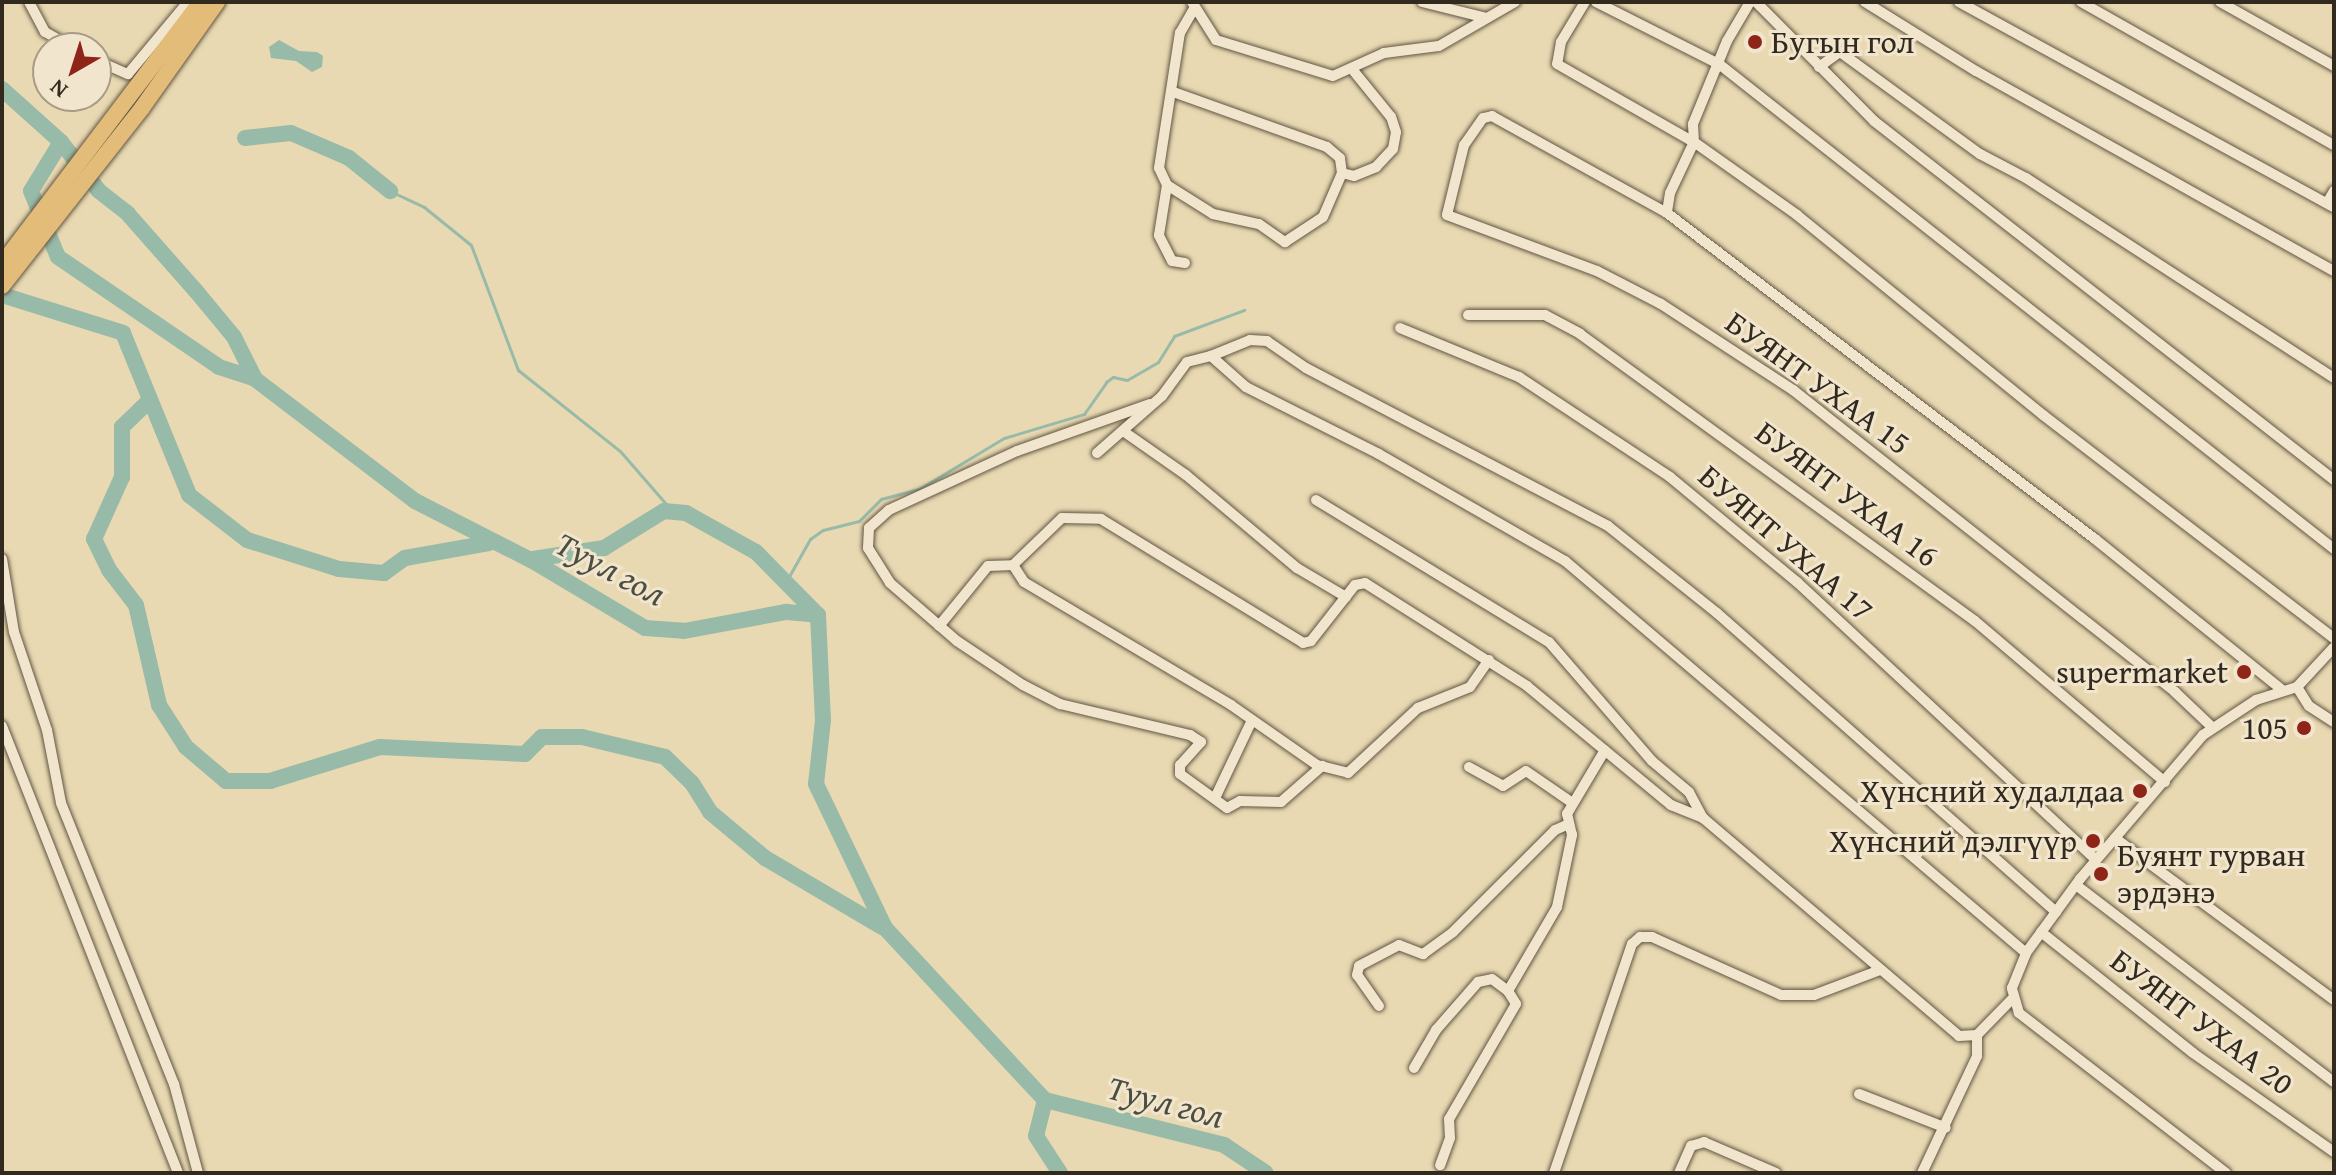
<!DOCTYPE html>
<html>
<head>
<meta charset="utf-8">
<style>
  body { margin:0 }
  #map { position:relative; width:2336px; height:1175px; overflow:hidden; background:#e9d9b2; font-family:"Gentium Book Plus",serif }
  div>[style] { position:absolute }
  .water>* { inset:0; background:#98baa8 }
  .stream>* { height:3px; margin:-1.5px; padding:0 1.5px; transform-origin:1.5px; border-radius:1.5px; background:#98baa8 }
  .river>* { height:16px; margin:-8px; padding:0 8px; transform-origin:8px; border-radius:8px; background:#98baa8 }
  .roads { filter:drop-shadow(0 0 2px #605644) drop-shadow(0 0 2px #605644) }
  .minor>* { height:10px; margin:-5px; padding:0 5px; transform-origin:5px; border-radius:5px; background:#f1e6cd }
  .primary>* { height:16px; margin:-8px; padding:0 8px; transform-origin:8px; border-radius:8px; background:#e4bc79 }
  .dots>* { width:22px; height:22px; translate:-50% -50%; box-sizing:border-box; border:4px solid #f1e6cd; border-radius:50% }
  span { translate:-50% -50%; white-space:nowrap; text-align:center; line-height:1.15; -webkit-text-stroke:6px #f1e6cd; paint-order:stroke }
  .poi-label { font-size:32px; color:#322a1f }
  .left { translate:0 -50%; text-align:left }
  .right { translate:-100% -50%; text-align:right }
  .street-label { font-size:32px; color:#322a1f }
  .water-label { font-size:34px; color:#4c4e41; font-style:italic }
  .frame { position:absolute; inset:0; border:4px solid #322a1f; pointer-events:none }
  .north { position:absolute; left:32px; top:32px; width:80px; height:80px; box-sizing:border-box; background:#f1e6cd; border:2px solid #a59b87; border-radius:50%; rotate:219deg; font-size:22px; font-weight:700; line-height:32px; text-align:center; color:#322a1f }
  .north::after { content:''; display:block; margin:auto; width:28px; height:36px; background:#8f2418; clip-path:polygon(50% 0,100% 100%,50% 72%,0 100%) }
</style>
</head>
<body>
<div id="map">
  <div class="water">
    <div style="clip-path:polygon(279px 40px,299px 51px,317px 52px,323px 56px,322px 67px,312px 72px,296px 61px,271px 58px,269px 47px)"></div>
  </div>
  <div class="stream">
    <div style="left:390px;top:191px;width:38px;rotate:25deg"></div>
    <div style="left:424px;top:207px;width:60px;rotate:39deg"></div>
    <div style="left:471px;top:245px;width:134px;rotate:69.4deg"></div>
    <div style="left:518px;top:370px;width:130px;rotate:38.5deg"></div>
    <div style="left:620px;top:451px;width:81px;rotate:49deg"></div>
    <div style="left:787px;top:580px;width:47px;rotate:-60.7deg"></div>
    <div style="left:810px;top:539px;width:16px;rotate:-35deg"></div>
    <div style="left:823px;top:530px;width:37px;rotate:-14deg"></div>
    <div style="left:859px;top:521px;width:31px;rotate:-45deg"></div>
    <div style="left:881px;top:499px;width:39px;rotate:-15deg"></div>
    <div style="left:919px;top:489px;width:99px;rotate:-31deg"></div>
    <div style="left:1004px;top:438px;width:84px;rotate:-16.7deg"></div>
    <div style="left:1084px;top:414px;width:39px;rotate:-55deg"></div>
    <div style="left:1106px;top:382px;width:9px;rotate:-36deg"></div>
    <div style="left:1113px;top:377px;width:14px;rotate:12deg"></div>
    <div style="left:1127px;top:380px;width:36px;rotate:-30deg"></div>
    <div style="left:1158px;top:362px;width:31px;rotate:-58deg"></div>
    <div style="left:1174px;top:336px;width:75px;rotate:-20.4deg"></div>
  </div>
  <div class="river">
    <div style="left:2px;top:89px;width:79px;rotate:41.9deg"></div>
    <div style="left:61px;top:142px;width:62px;rotate:52.2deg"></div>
    <div style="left:99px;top:191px;width:37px;rotate:38deg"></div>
    <div style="left:128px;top:214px;width:103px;rotate:48.6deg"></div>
    <div style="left:196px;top:291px;width:60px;rotate:50.4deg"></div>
    <div style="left:234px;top:337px;width:47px;rotate:63.4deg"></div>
    <div style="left:245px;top:138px;width:46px;rotate:-6.2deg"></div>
    <div style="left:291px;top:133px;width:63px;rotate:23.3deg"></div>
    <div style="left:349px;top:158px;width:53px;rotate:38.8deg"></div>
    <div style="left:61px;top:142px;width:57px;rotate:121.5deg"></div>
    <div style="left:31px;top:191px;width:71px;rotate:67.8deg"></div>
    <div style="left:58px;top:257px;width:195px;rotate:34.3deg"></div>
    <div style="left:219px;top:367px;width:38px;rotate:18deg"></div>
    <div style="left:255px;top:379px;width:201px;rotate:37.3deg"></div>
    <div style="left:415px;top:501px;width:130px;rotate:27deg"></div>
    <div style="left:531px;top:560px;width:133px;rotate:30.8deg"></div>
    <div style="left:645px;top:628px;width:39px;rotate:4deg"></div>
    <div style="left:684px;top:631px;width:104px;rotate:-10.6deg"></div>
    <div style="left:786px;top:612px;width:32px;rotate:5deg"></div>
    <div style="left:818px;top:615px;width:105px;rotate:87.3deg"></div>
    <div style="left:823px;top:720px;width:64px;rotate:96.2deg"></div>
    <div style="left:816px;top:784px;width:160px;rotate:64.4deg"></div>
    <div style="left:885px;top:928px;width:235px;rotate:47.1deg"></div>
    <div style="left:1045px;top:1100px;width:185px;rotate:14.1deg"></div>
    <div style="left:1224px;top:1145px;width:50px;rotate:33.7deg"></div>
    <div style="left:2px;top:295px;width:127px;rotate:17.4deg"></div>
    <div style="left:123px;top:333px;width:175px;rotate:67.8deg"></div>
    <div style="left:189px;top:495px;width:73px;rotate:37.8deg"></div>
    <div style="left:247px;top:540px;width:96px;rotate:17.5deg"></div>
    <div style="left:339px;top:569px;width:45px;rotate:5.1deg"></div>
    <div style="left:384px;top:573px;width:26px;rotate:-36deg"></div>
    <div style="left:405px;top:558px;width:85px;rotate:-10.1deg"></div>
    <div style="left:150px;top:400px;width:39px;rotate:136deg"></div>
    <div style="left:122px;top:427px;width:50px;rotate:90deg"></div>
    <div style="left:122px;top:477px;width:68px;rotate:114.3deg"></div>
    <div style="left:94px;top:539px;width:34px;rotate:64deg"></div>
    <div style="left:109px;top:570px;width:44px;rotate:52.4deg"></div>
    <div style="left:136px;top:605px;width:103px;rotate:77deg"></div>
    <div style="left:159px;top:705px;width:50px;rotate:57.3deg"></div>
    <div style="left:186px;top:747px;width:52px;rotate:40.4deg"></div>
    <div style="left:226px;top:781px;width:44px"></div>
    <div style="left:270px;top:781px;width:115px;rotate:-17.2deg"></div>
    <div style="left:380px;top:747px;width:145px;rotate:2.8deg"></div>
    <div style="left:525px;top:754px;width:24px;rotate:-45deg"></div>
    <div style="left:542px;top:737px;width:40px"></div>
    <div style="left:582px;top:737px;width:85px;rotate:13.5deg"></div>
    <div style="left:665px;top:757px;width:37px;rotate:44deg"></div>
    <div style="left:692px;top:783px;width:34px;rotate:58deg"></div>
    <div style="left:710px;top:812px;width:72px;rotate:39.9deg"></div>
    <div style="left:765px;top:858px;width:136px;rotate:30.5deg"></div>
    <div style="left:533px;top:559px;width:72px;rotate:-8.8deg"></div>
    <div style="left:604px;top:548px;width:70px;rotate:-31.7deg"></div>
    <div style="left:664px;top:511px;width:22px;rotate:5deg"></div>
    <div style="left:686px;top:513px;width:80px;rotate:29.1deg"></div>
    <div style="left:756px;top:552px;width:88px;rotate:45.5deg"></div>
    <div style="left:1045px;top:1100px;width:37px;rotate:104deg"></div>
    <div style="left:1036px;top:1136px;width:44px;rotate:57deg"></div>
  </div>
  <div class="roads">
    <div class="minor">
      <div style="left:29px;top:2px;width:34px;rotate:62deg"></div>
      <div style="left:45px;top:32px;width:33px;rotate:29deg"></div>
      <div style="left:1192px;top:2px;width:45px;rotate:57.7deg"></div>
      <div style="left:1216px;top:40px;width:122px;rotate:17.1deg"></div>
      <div style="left:1333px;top:76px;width:56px;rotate:-24.3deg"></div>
      <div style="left:1384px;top:53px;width:55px;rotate:-7.3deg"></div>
      <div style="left:1439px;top:46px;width:88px;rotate:-30.1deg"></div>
      <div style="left:1422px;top:2px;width:66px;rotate:14deg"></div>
      <div style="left:1585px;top:2px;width:47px;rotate:121deg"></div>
      <div style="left:1561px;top:42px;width:22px;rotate:100deg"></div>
      <div style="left:1557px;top:64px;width:158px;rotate:29.7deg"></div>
      <div style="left:1694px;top:142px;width:126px;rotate:35.3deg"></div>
      <div style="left:1797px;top:215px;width:317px;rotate:39.1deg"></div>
      <div style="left:2043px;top:415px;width:367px;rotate:37.5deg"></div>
      <div style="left:1596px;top:2px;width:138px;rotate:26.8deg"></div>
      <div style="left:1719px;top:64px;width:783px;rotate:38.26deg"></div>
      <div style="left:1750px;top:2px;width:45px;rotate:120.5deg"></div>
      <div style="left:1727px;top:41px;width:90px;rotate:112.3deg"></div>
      <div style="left:1693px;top:124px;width:18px;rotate:87deg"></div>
      <div style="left:1694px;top:142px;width:56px;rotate:115.2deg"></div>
      <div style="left:1670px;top:193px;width:20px;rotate:99deg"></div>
      <div style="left:1667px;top:213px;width:538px;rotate:37.3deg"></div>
      <div style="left:2095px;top:539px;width:240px;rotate:38.9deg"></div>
      <div style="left:1756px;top:2px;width:168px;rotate:45.2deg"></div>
      <div style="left:1874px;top:121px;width:584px;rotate:37.97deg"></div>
      <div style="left:1865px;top:2px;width:131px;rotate:31.9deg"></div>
      <div style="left:1976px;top:71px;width:410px;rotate:29.2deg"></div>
      <div style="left:1959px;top:2px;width:427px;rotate:28.7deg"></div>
      <div style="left:2081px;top:2px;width:291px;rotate:29.5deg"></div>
      <div style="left:2220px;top:2px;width:131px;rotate:29.3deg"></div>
      <div style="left:96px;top:60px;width:35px;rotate:24deg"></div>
      <div style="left:128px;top:74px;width:94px;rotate:-50.2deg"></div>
      <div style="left:1819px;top:67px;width:26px;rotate:-36deg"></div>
      <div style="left:1840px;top:52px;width:173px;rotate:36.1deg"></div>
      <div style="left:1980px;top:154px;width:52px;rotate:27.6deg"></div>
      <div style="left:2026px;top:178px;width:367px;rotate:33deg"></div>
      <div style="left:1342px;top:173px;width:12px;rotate:14deg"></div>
      <div style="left:1354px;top:176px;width:24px;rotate:-22deg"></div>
      <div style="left:1376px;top:167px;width:25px;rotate:-47deg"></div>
      <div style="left:1393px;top:149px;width:17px;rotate:-80deg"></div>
      <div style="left:1396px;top:132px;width:16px;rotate:-108deg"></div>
      <div style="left:1391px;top:117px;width:62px;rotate:-129.1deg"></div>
      <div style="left:1167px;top:185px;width:54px;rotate:32.2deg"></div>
      <div style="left:1213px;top:214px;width:47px;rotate:12.3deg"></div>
      <div style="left:1259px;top:224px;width:32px;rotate:35deg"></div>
      <div style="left:1285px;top:242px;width:45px;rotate:-33.3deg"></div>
      <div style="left:1323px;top:217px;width:48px;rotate:-66.6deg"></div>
      <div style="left:1342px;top:173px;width:15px;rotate:-98deg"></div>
      <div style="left:1340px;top:158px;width:17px;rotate:-140deg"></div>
      <div style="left:1327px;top:147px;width:164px;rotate:-160.3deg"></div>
      <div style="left:2327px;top:203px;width:14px;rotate:-60deg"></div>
      <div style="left:1667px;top:213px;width:200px;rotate:-151deg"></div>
      <div style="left:1492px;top:116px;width:9px;rotate:167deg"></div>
      <div style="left:1483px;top:118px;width:33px;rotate:125deg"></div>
      <div style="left:1464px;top:145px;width:72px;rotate:103.7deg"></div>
      <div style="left:1447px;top:215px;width:160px;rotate:20.5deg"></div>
      <div style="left:1597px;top:271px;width:72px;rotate:27.3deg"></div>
      <div style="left:1661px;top:304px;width:158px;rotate:33.1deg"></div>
      <div style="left:1793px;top:390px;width:487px;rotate:38.3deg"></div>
      <div style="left:2175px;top:692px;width:51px;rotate:43.4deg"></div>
      <div style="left:1185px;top:263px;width:13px;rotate:-171deg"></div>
      <div style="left:1172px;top:261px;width:29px;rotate:-117deg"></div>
      <div style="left:1159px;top:235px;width:51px;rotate:-80.9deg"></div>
      <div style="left:1167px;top:185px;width:19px;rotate:-115deg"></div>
      <div style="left:1159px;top:168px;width:137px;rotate:-81.2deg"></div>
      <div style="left:1180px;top:33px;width:28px;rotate:-60deg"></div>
      <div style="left:1468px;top:315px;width:77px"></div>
      <div style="left:1545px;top:315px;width:40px;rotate:28deg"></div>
      <div style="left:1580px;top:334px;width:488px;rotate:36deg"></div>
      <div style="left:1975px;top:621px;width:249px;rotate:40.3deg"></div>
      <div style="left:1400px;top:328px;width:129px;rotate:22.4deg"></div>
      <div style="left:1519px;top:377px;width:181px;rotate:33.5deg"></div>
      <div style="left:1670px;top:477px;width:165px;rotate:39.6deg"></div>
      <div style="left:1797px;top:582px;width:408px;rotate:42.9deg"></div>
      <div style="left:1150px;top:404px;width:141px;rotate:160.5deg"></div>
      <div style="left:1017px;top:451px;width:141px;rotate:155.3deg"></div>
      <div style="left:889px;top:510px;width:27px;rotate:138deg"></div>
      <div style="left:869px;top:528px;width:20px;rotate:93deg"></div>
      <div style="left:868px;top:548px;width:41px;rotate:57.8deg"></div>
      <div style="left:890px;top:583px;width:89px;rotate:40.9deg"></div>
      <div style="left:957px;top:641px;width:79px;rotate:33.7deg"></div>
      <div style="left:1023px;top:685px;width:42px;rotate:27.2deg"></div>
      <div style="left:1060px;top:704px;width:134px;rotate:13.4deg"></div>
      <div style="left:1190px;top:735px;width:13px;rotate:32deg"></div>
      <div style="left:1201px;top:742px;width:31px;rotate:132deg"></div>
      <div style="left:1180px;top:765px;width:9px;rotate:90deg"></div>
      <div style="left:1180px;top:774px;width:58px;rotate:35.9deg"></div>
      <div style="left:1227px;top:808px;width:15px;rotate:-28deg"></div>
      <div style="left:1240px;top:801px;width:41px;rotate:1.4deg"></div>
      <div style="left:1281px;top:802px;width:55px;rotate:-41.3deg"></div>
      <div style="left:1123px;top:431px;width:77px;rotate:34.9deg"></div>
      <div style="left:1186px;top:475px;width:145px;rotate:40deg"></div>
      <div style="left:1297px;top:568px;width:57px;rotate:30.6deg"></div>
      <div style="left:1097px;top:453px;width:86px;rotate:-41.2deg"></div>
      <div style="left:1162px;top:396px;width:42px;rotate:-53.7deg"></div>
      <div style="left:1187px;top:362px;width:25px;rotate:-14deg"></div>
      <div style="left:1316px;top:500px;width:273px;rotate:31.4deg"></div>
      <div style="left:1549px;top:642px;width:157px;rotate:49.1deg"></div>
      <div style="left:1652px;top:761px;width:48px;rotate:40deg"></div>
      <div style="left:1689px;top:792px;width:30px;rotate:62deg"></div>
      <div style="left:2px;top:559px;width:74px;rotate:80.7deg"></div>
      <div style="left:14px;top:632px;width:103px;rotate:71.4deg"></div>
      <div style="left:47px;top:730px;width:74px;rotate:79.1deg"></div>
      <div style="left:61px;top:803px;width:303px;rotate:68.1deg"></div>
      <div style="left:174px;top:1084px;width:92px;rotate:74.9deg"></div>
      <div style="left:1013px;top:565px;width:20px;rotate:57deg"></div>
      <div style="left:1024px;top:582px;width:241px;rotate:30.7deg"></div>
      <div style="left:1231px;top:705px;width:105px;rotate:34.9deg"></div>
      <div style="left:1317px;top:765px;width:32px;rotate:14deg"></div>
      <div style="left:1348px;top:773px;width:96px;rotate:-42.9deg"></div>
      <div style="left:1418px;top:708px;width:56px;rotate:-22deg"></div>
      <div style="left:1470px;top:687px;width:33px;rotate:-55deg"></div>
      <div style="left:939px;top:626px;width:77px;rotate:-50.8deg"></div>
      <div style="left:988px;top:566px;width:25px;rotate:-2deg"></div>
      <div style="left:1013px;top:565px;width:68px;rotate:-43.8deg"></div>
      <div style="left:1062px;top:518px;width:39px;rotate:1deg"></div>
      <div style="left:1101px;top:519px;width:237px;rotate:31.5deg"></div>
      <div style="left:1303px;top:643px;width:8px;rotate:-14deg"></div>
      <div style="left:1311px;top:641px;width:71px;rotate:-51.8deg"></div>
      <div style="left:1355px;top:585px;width:10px;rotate:-11deg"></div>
      <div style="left:1365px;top:583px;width:192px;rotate:32.4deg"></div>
      <div style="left:1527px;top:686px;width:187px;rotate:39.6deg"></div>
      <div style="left:1671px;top:805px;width:35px;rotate:22deg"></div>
      <div style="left:1703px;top:818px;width:336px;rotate:40.4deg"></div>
      <div style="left:1959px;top:1036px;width:18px;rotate:-3deg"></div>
      <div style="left:1977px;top:1035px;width:49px;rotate:-45.8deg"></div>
      <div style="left:2297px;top:687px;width:22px;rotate:58deg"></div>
      <div style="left:2309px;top:706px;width:30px;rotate:33deg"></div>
      <div style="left:2px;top:726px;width:480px;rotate:68.5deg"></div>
      <div style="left:1469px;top:767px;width:39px;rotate:29deg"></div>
      <div style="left:1503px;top:786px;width:27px;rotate:-33deg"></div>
      <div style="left:1526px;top:771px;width:55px;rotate:34.6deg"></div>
      <div style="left:1215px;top:798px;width:86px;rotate:-64.6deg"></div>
      <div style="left:2115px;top:838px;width:272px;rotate:36.5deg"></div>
      <div style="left:2076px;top:885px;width:325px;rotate:37.4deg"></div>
      <div style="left:2041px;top:932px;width:194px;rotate:38.5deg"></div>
      <div style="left:2193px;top:1053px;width:172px;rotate:35.1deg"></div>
      <div style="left:2026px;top:953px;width:605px;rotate:-139.62deg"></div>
      <div style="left:1565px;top:561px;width:215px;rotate:-150.1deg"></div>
      <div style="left:1379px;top:454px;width:149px;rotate:-153.3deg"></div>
      <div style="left:1246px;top:387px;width:47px;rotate:-138.5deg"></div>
      <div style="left:1211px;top:356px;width:42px;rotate:-22.3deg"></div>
      <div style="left:1250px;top:340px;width:17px;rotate:3deg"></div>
      <div style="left:1267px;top:341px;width:47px;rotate:34.7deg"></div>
      <div style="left:1306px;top:368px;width:341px;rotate:27.6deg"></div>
      <div style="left:1608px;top:526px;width:139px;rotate:38.6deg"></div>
      <div style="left:1717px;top:613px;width:452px;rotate:41.4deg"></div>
      <div style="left:1508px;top:991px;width:97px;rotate:-59.7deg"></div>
      <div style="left:1557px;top:907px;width:74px;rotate:-78.2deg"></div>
      <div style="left:1572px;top:835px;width:22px;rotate:-103deg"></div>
      <div style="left:1567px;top:814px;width:74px;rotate:-59.3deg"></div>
      <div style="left:1379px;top:1006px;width:38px;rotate:-125deg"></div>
      <div style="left:1357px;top:975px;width:9px;rotate:-77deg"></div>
      <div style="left:1359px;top:966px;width:45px;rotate:-27.7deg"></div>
      <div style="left:1399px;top:945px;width:26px;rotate:21deg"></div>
      <div style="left:1423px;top:954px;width:37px;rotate:-36deg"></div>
      <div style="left:1453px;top:932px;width:144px;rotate:-45deg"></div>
      <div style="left:1555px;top:830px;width:13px;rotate:-23deg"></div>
      <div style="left:1414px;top:1068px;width:44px;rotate:-59.9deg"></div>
      <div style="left:1436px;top:1030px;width:64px;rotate:-48.8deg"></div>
      <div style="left:1478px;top:982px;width:14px;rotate:-12deg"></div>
      <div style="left:1492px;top:979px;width:20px;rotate:37deg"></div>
      <div style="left:1508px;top:991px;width:15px;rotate:58deg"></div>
      <div style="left:1516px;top:1004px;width:133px;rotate:120.2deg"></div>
      <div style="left:1449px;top:1119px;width:19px;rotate:87deg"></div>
      <div style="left:1450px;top:1138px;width:29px;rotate:110deg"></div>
      <div style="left:1859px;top:1094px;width:93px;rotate:21.3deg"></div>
      <div style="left:1554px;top:1173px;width:242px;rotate:-71.2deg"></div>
      <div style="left:1632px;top:944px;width:11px;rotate:-41deg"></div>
      <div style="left:1640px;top:937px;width:12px"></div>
      <div style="left:1652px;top:937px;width:141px;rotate:24.2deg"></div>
      <div style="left:1781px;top:995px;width:33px"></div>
      <div style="left:1814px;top:995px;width:71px;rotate:-20.7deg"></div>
      <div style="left:1679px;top:1173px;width:30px;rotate:-66deg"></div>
      <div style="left:1691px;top:1146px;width:14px;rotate:-17deg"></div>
      <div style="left:1704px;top:1142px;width:78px;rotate:23.3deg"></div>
      <div style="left:1922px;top:1173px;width:129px;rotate:-64.8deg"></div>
      <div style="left:1977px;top:1056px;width:21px;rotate:-90deg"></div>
      <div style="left:2226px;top:1173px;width:262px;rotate:-142.3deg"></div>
      <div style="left:2019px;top:1013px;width:26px;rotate:-106deg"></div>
      <div style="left:2012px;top:988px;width:38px;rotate:-68deg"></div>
      <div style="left:2026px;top:953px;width:92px;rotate:-53.9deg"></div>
      <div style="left:2080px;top:879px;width:189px;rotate:-49.5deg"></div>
      <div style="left:2203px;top:735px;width:64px;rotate:-33.4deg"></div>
      <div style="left:2256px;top:700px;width:43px;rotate:-17.6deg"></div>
      <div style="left:2297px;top:687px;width:54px;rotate:-47.2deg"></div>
    </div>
    <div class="primary">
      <div style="left:2px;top:264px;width:329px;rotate:-52.8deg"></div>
      <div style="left:2px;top:286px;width:226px;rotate:-51.8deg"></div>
      <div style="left:142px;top:108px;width:130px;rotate:-54.7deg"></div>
    </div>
  </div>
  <div class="dots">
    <div style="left:1755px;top:42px;background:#8f2418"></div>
    <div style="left:2244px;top:672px;background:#8f2418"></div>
    <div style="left:2304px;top:728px;background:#8f2418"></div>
    <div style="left:2140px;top:791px;background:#8f2418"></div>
    <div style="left:2093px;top:841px;background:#8f2418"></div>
    <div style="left:2101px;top:874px;background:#8f2418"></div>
  </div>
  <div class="poi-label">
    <span class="left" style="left:1771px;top:42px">Бугын гол</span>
    <span class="right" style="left:2228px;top:672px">supermarket</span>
    <span class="right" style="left:2288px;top:728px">105</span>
    <span class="right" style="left:2124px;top:791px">Хүнсний худалдаа</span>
    <span class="right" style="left:2077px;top:841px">Хүнсний дэлгүүр</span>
    <span class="left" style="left:2117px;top:874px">Буянт гурван<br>эрдэнэ</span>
  </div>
  <div class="street-label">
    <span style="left:1818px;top:383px;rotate:36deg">БУЯНТ УХАА 15</span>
    <span style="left:1847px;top:494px;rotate:37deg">БУЯНТ УХАА 16</span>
    <span style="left:1786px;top:543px;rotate:41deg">БУЯНТ УХАА 17</span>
    <span style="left:2202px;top:1022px;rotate:37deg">БУЯНТ УХАА 20</span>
  </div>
  <div class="water-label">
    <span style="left:611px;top:568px;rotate:28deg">Туул гол</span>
    <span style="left:1166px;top:1101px;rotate:15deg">Туул гол</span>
  </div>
  <div class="frame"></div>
  <div class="north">N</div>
</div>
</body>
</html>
